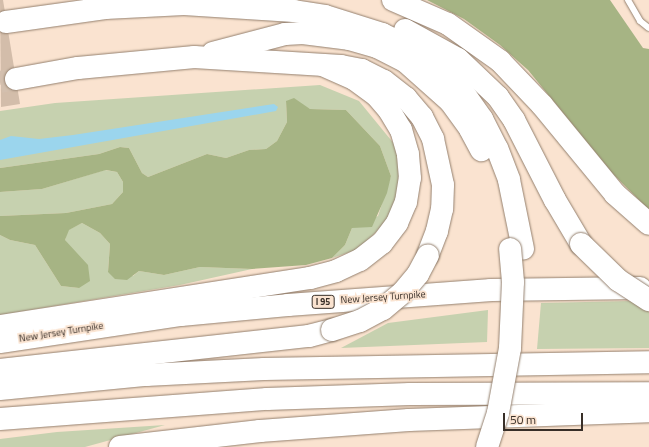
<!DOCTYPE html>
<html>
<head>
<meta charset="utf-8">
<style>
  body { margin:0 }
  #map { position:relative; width:649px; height:447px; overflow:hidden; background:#fae3d0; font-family:"Titillium Web",sans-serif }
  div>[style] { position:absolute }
  .green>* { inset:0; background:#c6d1af }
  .forest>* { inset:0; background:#a6b484 }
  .water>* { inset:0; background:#9bd5ed }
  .building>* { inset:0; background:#d3bdaa }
  .highway-tunnel>* { height:22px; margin-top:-11px; transform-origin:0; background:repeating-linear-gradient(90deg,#d3bfae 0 22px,transparent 0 33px) }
  .roads { filter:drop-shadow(0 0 1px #94806e) drop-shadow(0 0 1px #94806e) }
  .lane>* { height:6px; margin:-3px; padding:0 3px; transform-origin:3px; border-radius:3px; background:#fff }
  .highway>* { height:22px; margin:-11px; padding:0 11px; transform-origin:11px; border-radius:11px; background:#fff }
  .bridges { filter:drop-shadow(0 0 1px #94806e) drop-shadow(0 0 1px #94806e) }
  .highway-bridge>* { height:22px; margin:-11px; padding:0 11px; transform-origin:11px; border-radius:11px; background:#fff }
  span { translate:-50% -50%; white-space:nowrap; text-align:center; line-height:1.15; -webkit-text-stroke:3.5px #fae3d0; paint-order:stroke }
  .shield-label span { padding:1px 3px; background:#fae3d0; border:1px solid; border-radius:3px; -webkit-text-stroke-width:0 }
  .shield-label { font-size:9px; color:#382f28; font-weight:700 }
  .street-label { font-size:10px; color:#382f28 }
  .scale { position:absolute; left:503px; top:413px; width:80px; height:18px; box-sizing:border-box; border:2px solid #382f28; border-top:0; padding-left:5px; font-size:12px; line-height:14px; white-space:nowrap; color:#382f28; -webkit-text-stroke:3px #fae3d0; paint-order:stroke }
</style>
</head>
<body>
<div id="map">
  <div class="green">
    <div style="clip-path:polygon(320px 85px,359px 101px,395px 145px,402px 179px,389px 219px,359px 249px,332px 258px,345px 245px,352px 228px,378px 216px,391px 176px,380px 146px,346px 110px,310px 109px,286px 101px,287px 122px,277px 141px,266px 149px,249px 150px,226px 158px,207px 154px,148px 177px,142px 173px,129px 148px,120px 147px,99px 154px,0 168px,0 111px,55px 103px)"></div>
    <div style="clip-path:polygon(105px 170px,117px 172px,123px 182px,123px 192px,112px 204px,66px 213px,0 216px,0 192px,42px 189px)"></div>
    <div style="clip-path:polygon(82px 223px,100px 233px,110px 244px,108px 271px,133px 276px,139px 271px,164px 275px,200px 267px,252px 269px,180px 285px,0 315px,0 235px,10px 240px,35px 245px,61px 286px,79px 288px,65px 240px,68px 230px)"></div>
    <div style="clip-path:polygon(631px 301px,649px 312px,649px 348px,537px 349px,541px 303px)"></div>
    <div style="clip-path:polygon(488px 310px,487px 342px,341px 348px,388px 323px)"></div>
    <div style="clip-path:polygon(165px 425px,85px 447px,0 447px,0 439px,57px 432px)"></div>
  </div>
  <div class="forest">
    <div style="clip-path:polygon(427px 0,610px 0,643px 48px,649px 49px,649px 210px,613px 174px,528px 70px,500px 45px,464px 19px)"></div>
    <div style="clip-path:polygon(294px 98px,310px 109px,346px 110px,380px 146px,391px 176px,387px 193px,372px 227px,352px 228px,345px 245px,332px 258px,306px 265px,252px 269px,200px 267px,164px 275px,139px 271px,127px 280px,115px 279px,108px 272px,110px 244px,100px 233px,82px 223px,69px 230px,65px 240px,88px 265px,90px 281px,79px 288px,61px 286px,35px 245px,10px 240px,0 235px,0 216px,66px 213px,112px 204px,123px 192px,123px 182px,117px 172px,106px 170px,42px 189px,0 192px,0 168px,99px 154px,120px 147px,129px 148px,142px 173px,148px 177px,207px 154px,226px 158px,249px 150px,266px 149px,277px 141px,287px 122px,286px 101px)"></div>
  </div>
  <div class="water">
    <div style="clip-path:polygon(274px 104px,278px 107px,276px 111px,0 160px,0 140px,11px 136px,39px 139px,73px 135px)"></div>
  </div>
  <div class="building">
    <div style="clip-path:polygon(0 0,3px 0,20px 104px,1px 107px)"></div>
  </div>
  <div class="highway-tunnel">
    <div style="left:0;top:82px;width:16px;rotate:-11deg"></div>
  </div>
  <div class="roads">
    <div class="lane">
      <div style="left:628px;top:0;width:24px;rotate:60deg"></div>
      <div style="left:640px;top:21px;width:11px;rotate:38deg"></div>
    </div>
    <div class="highway">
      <div style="left:393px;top:0;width:60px;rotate:23.6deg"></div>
      <div style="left:448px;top:24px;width:64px;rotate:35.4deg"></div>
      <div style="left:500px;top:61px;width:61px;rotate:46.3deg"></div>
      <div style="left:542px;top:105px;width:115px;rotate:50.6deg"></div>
      <div style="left:615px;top:194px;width:45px;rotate:41.4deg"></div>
      <div style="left:6px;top:22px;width:100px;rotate:-8deg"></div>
      <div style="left:105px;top:8px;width:79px;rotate:-2.9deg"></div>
      <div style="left:184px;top:4px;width:110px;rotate:3.6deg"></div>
      <div style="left:294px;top:11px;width:31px;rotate:9deg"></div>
      <div style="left:325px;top:16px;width:60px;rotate:17.5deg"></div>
      <div style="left:382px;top:34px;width:34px;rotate:26deg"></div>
      <div style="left:413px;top:49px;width:32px;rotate:35deg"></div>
      <div style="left:439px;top:67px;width:31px;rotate:45deg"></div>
      <div style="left:461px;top:89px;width:37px;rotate:55deg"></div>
      <div style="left:482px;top:119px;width:33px;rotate:63deg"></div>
      <div style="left:497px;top:148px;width:34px;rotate:69deg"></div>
      <div style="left:509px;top:180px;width:70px;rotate:78.5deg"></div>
      <div style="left:405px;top:30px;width:60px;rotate:28.7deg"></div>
      <div style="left:458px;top:59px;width:55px;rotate:43.5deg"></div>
      <div style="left:498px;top:97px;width:28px;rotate:55deg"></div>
      <div style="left:514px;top:120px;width:90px;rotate:62.9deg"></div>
      <div style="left:555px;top:200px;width:51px;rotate:59.4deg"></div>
      <div style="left:213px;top:53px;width:74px;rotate:-14.8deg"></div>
      <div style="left:285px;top:34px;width:18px;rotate:-3deg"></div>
      <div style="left:303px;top:33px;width:46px;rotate:7.4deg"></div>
      <div style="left:349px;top:39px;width:29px;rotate:16deg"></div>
      <div style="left:377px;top:47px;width:33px;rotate:27deg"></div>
      <div style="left:406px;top:62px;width:59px;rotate:41.6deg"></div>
      <div style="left:450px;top:101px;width:34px;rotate:54deg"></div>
      <div style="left:470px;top:129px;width:24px;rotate:62deg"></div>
      <div style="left:16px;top:79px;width:63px;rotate:-10.1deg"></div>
      <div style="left:78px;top:68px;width:117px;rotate:-5.4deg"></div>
      <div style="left:194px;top:57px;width:147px;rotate:3.5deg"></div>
      <div style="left:341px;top:66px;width:21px;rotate:11deg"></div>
      <div style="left:362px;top:70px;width:25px;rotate:27deg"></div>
      <div style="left:384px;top:81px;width:28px;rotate:38deg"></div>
      <div style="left:406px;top:98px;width:25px;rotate:50deg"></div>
      <div style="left:422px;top:117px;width:25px;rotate:63deg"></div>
      <div style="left:433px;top:139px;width:47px;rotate:77.7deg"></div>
      <div style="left:443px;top:185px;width:24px;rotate:92deg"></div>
      <div style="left:442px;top:209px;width:23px;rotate:103deg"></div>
      <div style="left:437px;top:231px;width:26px;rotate:111deg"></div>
      <div style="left:0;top:326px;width:314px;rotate:-8.8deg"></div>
      <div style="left:310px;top:278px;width:27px;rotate:-15deg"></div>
      <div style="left:336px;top:271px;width:26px;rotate:-25deg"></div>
      <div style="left:360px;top:260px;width:28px;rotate:-38deg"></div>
      <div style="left:382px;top:243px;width:25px;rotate:-53deg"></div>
      <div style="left:397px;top:223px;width:23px;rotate:-67deg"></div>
      <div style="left:406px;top:202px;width:24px;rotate:-81deg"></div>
      <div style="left:410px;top:178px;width:24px;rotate:-95deg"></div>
      <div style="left:408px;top:154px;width:25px;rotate:-106deg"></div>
      <div style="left:401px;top:130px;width:23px;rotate:-121deg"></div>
      <div style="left:389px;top:110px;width:20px;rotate:-131deg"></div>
      <div style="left:376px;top:95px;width:27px;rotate:-144deg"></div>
      <div style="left:354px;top:79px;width:34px;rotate:-156deg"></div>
      <div style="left:0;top:342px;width:183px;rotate:-8.5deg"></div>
      <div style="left:181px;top:315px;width:107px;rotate:-5.3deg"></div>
      <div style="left:288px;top:305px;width:204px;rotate:-4.2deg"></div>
      <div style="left:491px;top:290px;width:149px;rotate:-0.8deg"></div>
      <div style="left:0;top:370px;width:311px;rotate:-6.3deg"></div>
      <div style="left:309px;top:336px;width:24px;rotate:-15deg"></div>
      <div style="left:0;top:389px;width:147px;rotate:-5.5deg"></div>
      <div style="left:146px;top:375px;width:118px;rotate:-2.9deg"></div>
      <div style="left:264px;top:369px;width:385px;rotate:-1deg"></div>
      <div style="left:0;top:419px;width:268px;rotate:-4.3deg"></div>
      <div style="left:267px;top:399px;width:143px;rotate:-2deg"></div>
      <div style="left:410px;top:394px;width:239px;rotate:-0.2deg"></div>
      <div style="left:120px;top:447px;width:141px;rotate:-6.5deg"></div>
      <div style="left:260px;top:431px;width:149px;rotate:-4.2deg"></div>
      <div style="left:409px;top:420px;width:240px;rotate:-2.1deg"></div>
    </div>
  </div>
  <div class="bridges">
    <div class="highway-bridge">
      <div style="left:581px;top:244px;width:52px;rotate:44.2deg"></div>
      <div style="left:618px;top:280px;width:37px;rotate:33deg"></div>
      <div style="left:332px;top:330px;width:29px;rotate:-18deg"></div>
      <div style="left:360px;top:321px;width:26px;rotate:-28deg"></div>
      <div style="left:383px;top:309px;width:26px;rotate:-40deg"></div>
      <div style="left:403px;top:292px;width:23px;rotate:-50deg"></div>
      <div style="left:418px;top:274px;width:21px;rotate:-62deg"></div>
      <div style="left:487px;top:447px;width:36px;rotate:-72deg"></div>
      <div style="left:498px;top:413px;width:66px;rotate:-79.5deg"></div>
      <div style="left:510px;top:348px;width:66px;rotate:-87.4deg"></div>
      <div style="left:513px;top:282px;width:33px;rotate:-95deg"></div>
    </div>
  </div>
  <div class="shield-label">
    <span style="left:323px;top:302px">I 95</span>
  </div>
  <div class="street-label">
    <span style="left:383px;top:297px;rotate:-4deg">New Jersey Turnpike</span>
    <span style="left:61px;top:332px;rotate:-9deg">New Jersey Turnpike</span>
  </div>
  <div class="scale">50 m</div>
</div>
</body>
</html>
